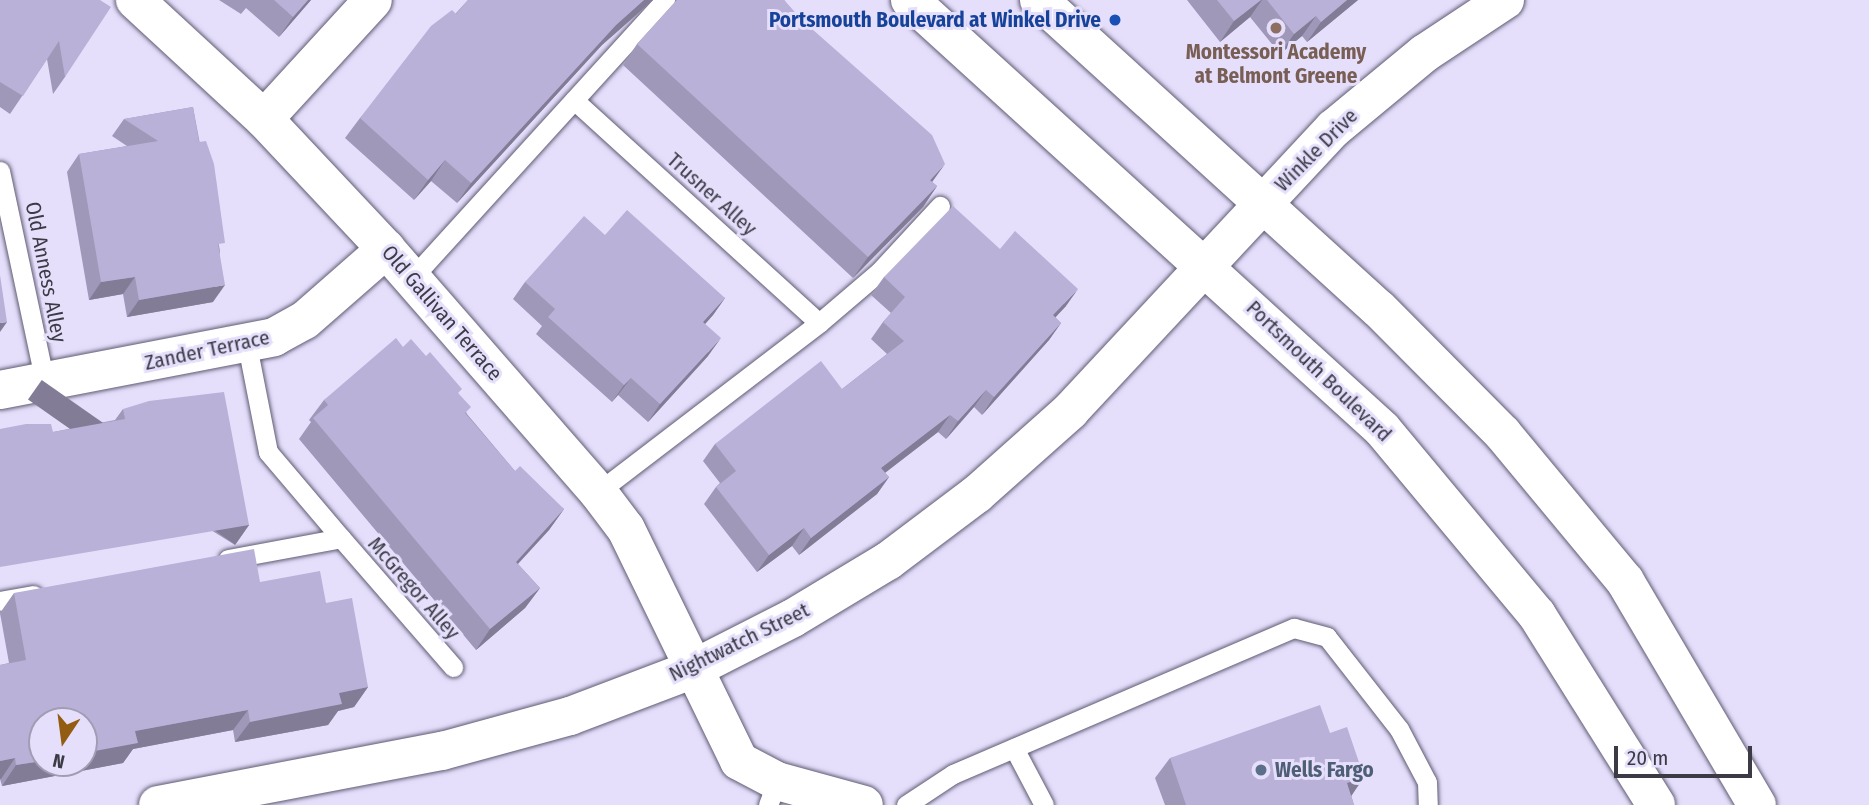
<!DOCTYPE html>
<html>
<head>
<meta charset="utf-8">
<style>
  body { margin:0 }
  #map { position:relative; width:1869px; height:805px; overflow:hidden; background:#e5dffc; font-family:"Fira Sans Condensed",sans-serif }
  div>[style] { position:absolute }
  .roads { filter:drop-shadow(0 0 2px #605b73) drop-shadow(0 0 2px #605b73) }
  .lane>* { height:19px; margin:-9.5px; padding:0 9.5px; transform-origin:9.5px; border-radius:9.5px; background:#fff }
  .street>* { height:38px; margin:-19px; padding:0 19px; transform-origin:19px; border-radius:19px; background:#fff }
  .secondary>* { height:38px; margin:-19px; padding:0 19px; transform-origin:19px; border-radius:19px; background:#fff }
  .wall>* { inset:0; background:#9f98b9 }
  .shaded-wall>* { inset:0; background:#827c96; transform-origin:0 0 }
  .building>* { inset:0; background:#b9b1d7 }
  .dots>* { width:19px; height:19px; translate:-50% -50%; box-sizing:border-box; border:4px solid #e5dffc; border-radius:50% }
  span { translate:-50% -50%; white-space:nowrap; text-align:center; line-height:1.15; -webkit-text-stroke:6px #e5dffc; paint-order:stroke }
  .transit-label { font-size:21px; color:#164399; font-weight:700 }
  .right { translate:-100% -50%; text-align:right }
  .education-label { font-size:21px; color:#785e54; font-weight:700 }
  .street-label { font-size:21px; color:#3c3a45 }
  .service-label { font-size:21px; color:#4e5e75; font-weight:700 }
  .left { translate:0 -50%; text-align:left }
  .north { position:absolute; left:28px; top:707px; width:70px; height:70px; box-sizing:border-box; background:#e5dffc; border:2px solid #a19db3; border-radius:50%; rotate:193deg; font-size:19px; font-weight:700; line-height:28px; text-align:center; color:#3c3a45 }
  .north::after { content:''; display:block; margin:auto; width:24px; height:32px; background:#925d12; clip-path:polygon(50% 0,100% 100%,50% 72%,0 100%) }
  .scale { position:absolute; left:1614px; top:746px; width:138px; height:32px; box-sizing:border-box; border:4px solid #3c3a45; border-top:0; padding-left:9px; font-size:21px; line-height:24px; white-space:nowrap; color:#3c3a45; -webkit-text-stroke:5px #e5dffc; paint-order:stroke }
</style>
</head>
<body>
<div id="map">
  <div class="roads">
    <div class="lane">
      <div style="left:574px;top:100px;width:331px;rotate:42.3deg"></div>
      <div style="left:0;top:171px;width:216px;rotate:78deg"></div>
      <div style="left:412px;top:278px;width:376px;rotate:-47.7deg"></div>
      <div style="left:247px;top:345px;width:109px;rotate:78.9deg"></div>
      <div style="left:268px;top:452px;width:113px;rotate:49.7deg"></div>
      <div style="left:598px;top:492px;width:278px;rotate:-37.4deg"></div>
      <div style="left:819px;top:323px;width:79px;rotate:-40.4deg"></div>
      <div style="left:879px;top:272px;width:90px;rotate:-47.3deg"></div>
      <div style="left:228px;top:559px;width:115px;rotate:-10.5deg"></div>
      <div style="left:341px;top:538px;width:171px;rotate:49deg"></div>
      <div style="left:0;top:601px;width:34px;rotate:-10deg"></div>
      <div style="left:1014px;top:748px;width:64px;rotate:62.2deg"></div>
      <div style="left:768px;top:805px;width:26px;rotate:-69deg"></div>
      <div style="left:906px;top:805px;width:56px;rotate:-33.4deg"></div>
      <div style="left:953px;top:774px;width:371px;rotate:-23.2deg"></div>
      <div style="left:1294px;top:628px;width:34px;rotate:15deg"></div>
      <div style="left:1327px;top:637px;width:117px;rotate:52deg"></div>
      <div style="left:1399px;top:729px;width:60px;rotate:62.2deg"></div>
      <div style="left:1427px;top:782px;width:23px;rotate:88deg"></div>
    </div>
    <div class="street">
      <div style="left:135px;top:0;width:176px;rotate:42.7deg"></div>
      <div style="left:264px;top:119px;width:178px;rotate:46.8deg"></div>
      <div style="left:386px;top:249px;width:322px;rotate:48.9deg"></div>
      <div style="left:598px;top:492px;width:46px;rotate:52.9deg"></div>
      <div style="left:626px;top:529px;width:258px;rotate:64deg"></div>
      <div style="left:739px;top:761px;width:43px;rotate:27.8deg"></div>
      <div style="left:777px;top:781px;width:90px;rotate:15.4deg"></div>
      <div style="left:264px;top:119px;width:161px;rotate:-47.5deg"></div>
      <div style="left:0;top:390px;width:279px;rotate:-10.9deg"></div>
      <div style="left:274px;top:337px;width:35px;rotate:-29deg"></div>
      <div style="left:305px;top:320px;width:108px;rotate:-41.2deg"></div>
      <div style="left:158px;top:805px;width:289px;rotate:-10.8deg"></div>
      <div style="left:442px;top:751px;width:133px;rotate:-15.3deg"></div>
      <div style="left:570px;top:716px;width:129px;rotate:-20.8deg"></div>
      <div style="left:691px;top:670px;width:114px;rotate:-27deg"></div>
      <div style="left:793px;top:618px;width:111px;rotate:-31deg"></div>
      <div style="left:888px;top:561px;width:111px;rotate:-37deg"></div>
      <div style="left:977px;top:494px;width:125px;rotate:-41.7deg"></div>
      <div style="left:1070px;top:411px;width:386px;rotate:-47deg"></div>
      <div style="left:1333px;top:129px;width:119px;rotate:-39.6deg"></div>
      <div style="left:1425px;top:53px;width:96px;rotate:-33.5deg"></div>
    </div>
    <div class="secondary">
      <div style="left:910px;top:0;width:638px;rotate:42.27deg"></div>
      <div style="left:1382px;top:429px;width:242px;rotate:50.2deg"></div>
      <div style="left:1537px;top:615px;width:224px;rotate:57.9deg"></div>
      <div style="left:1039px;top:0;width:459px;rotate:42.3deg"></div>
      <div style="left:1379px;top:309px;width:176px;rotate:45.2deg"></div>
      <div style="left:1503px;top:434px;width:191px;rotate:50.3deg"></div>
      <div style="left:1625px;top:581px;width:260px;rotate:59.5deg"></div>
    </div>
  </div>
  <div class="wall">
    <div style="clip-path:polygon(0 0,100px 0,65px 77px,53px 94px,47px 59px,10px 114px,0 107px)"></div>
    <div style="clip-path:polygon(219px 0,311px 0,279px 37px,246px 8px,241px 14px)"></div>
    <div style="clip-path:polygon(468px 0,653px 0,602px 45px,457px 203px,431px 181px,414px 200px,345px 138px,360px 118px)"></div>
    <div style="clip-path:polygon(676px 0,784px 0,932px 182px,937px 186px,923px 207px,853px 278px,623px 65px,637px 44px,675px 2px)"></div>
    <div style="clip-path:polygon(1187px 0,1358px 0,1307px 42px,1302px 36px,1280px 54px,1250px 17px,1220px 42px)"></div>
    <div style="clip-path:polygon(193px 107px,220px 251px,213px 302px,127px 317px,123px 294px,89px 300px,67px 172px,79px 154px,127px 146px,112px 136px,124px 119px)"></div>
    <div style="clip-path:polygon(605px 235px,725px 298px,713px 315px,705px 324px,708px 356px,648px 422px,618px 395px,612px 402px,536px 334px,542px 326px,513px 299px,525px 282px)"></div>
    <div style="clip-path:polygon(1000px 249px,1066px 306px,1055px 317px,1061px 323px,1049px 340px,982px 415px,974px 407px,946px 439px,938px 432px,885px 473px,889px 477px,877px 494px,799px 555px,792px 546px,757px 572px,704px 504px,716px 487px,720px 483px,703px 461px,715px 444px,842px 389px,887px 354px,871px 339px,883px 322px,891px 313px,871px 295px,884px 277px)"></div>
    <div style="clip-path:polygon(403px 347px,458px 393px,467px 414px,515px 471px,564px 509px,549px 530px,518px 564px,540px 588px,525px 608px,476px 650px,299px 439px,311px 422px,309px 420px,324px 400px)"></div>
    <div style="clip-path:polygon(123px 409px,249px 525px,235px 545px,53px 432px,115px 420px)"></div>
    <div style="clip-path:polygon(260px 582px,326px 603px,368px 687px,354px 707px,338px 711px,328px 725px,235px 742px,233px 730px,133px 749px,123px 763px,2px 786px,0 779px,0 665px,9px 663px,0 613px,14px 593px)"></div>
    <div style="clip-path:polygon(1330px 733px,1364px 777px,1351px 795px,1354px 805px,1165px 805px,1155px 778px,1170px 758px)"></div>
  </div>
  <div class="shaded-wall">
    <div style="clip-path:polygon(308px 0,311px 0,279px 37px,293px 17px)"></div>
    <div style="clip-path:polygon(644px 0,653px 0,602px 45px,457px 203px,471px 183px,616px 25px)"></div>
    <div style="clip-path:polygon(1261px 0,1262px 0,1250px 17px,1220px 42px,1234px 21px)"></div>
    <div style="clip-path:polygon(1347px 0,1358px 0,1307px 42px,1321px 22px)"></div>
    <div style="clip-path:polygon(1316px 16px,1302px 36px,1280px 54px,1294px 34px)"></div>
    <div style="clip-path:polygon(445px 160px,431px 181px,414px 200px,428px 180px)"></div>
    <div style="clip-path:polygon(945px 164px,930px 185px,930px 180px)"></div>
    <div style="clip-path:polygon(937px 186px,923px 207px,853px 278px,868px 257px)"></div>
    <div style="clip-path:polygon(135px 277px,123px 294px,89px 300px,101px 282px)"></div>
    <div style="clip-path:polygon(225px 285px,213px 302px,127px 317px,139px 300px)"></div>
    <div style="clip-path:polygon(1078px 289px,1066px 306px,1041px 333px,1053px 315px)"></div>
    <div style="clip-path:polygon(725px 298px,713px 315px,691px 340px,703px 322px)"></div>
    <div style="clip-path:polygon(7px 322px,0 332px,0 323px)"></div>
    <div style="clip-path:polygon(1061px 323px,1049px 340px,982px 415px,994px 397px)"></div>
    <div style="clip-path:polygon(721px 338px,708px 356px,648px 422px,660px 404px)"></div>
    <div style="clip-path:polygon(631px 378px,618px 395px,612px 402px,624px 385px)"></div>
    <div style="clip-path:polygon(986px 390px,974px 407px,946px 439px,958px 421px)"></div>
    <div style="clip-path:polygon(950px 415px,938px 432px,869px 485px,881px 468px)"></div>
    <div style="clip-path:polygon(889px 477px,877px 494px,799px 555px,811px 538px)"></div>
    <div style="clip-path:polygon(564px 509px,549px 530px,501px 582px,516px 562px)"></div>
    <div style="left:249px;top:525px;width:24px;height:253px;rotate:125deg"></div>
    <div style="clip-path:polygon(804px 528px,792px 546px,757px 572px,769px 555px)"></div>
    <div style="clip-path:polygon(540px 588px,525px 608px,476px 650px,490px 629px)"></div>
    <div style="clip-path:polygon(368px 687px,354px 707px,338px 711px,328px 725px,235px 742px,250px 722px,339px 693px)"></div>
    <div style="clip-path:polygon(248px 710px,233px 730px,133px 749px,123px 763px,2px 786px,16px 765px,42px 761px,42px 763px,84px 763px,84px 753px,135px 731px)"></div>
    <div style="clip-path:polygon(15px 758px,1px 779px,0 779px,0 761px)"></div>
    <div style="clip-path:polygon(1364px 777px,1350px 798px,1347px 783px)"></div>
  </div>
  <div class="building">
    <div style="clip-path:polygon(0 0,100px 0,111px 7px,65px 77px,59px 41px,23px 96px,0 82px)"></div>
    <div style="clip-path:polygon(274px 0,308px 0,293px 17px)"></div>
    <div style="clip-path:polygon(468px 0,644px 0,616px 25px,471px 183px,445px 160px,428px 180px,360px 118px,431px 26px,452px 10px,456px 14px)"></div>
    <div style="clip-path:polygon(677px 0,784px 0,803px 21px,932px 135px,945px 164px,930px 180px,937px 186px,868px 257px,637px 44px)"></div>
    <div style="clip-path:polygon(1217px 0,1261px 0,1234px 21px)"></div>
    <div style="clip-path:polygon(1267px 0,1347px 0,1321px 22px,1316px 16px,1294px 34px)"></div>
    <div style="clip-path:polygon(193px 107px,199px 142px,206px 141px,214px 164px,225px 243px,218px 244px,225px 285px,139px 300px,135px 277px,101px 282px,79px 154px,158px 141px,124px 119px)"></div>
    <div style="clip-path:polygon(953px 206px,1000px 249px,1015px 231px,1078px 289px,1053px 315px,1061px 323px,994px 397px,986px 390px,958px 421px,950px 415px,881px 468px,889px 477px,811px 538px,804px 528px,769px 555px,716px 487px,736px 471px,715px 444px,821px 361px,842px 389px,904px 341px,883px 322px,905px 297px,884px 277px)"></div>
    <div style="clip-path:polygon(627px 210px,725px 298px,703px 322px,721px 338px,660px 404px,631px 378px,624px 385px,548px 317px,555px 309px,525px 282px,584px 216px,605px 235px)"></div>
    <div style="clip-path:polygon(0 275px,7px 322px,0 323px)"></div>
    <div style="clip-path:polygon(396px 338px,403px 347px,411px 339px,426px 356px,430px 352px,462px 389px,458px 393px,471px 407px,465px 413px,515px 471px,520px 466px,564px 509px,516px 562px,540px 588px,490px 629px,313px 418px,328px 405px,324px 400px)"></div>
    <div style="clip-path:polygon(224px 392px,249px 525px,0 567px,0 429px,26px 424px,51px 424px,53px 432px,125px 419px,123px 409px,149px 401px)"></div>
    <div style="clip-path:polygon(254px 549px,260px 582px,320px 571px,326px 603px,352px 598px,368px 687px,339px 693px,342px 704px,250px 722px,248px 710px,135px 731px,138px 743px,84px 753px,84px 721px,42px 721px,42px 761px,16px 765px,15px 758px,0 761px,0 665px,26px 660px,14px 593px)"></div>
    <div style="clip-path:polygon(1320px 705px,1330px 733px,1347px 727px,1364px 777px,1347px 783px,1354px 805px,1186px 805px,1170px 758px)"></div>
  </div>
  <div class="dots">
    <div style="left:1115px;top:20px;background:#1a4fb4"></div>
    <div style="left:1276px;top:28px;background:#8d6e63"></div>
    <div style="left:1261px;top:770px;background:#5c6f8a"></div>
  </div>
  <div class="transit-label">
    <span class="right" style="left:1101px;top:20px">Portsmouth Boulevard at Winkel Drive</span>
  </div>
  <div class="education-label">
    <span style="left:1276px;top:64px">Montessori Academy<br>at Belmont Greene</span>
  </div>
  <div class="street-label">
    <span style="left:1316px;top:150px;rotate:-45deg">Winkle Drive</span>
    <span style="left:712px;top:194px;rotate:42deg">Trusner Alley</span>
    <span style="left:46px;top:272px;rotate:79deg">Old Anness Alley</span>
    <span style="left:442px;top:313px;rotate:49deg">Old Gallivan Terrace</span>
    <span style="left:207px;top:350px;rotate:-12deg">Zander Terrace</span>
    <span style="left:1319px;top:371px;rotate:44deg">Portsmouth Boulevard</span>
    <span style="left:414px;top:588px;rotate:49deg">McGregor Alley</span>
    <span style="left:739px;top:642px;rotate:-26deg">Nightwatch Street</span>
  </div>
  <div class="service-label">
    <span class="left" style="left:1275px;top:770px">Wells Fargo</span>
  </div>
  <div class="north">N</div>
  <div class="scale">20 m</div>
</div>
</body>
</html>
